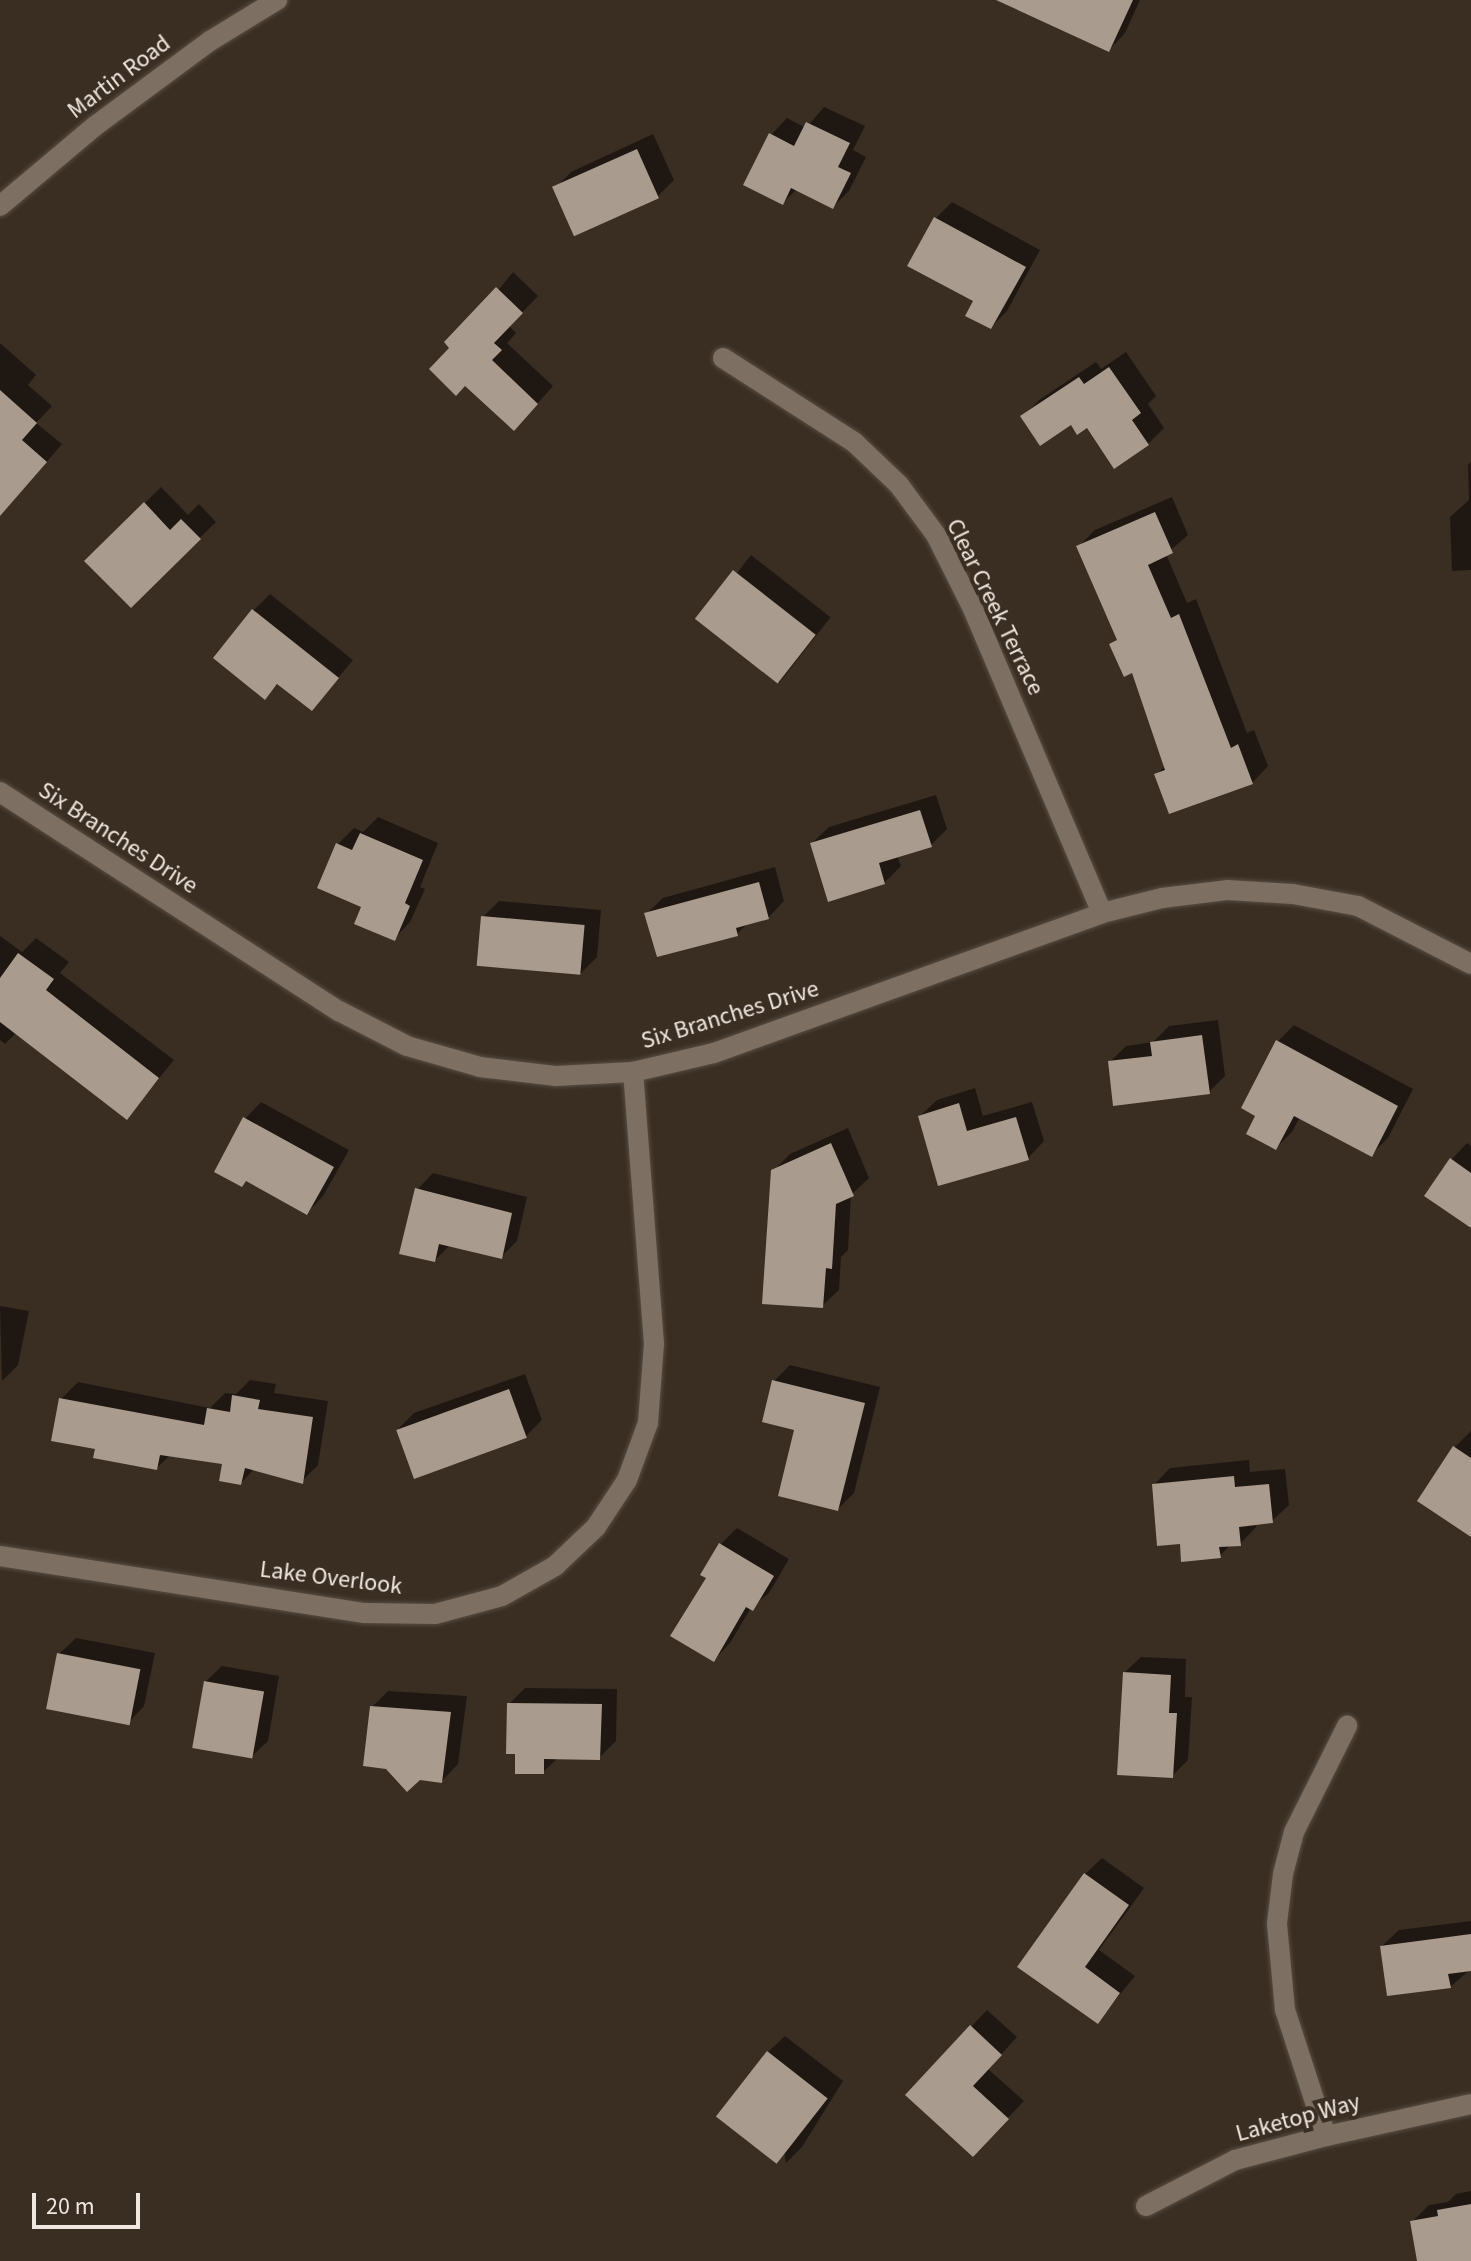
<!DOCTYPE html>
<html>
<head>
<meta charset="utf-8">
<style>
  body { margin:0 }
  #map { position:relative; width:1471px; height:2261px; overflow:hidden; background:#3a2e23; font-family:"Source Sans 3",sans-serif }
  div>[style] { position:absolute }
  .shadow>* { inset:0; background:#0007; transform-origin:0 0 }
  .building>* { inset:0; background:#a99b8d; transform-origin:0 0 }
  .roads { filter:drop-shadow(0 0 2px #574d42) drop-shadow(0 0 2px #574d42) }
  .minor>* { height:20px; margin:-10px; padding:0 10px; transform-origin:10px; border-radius:10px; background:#7d6f62 }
  .tertiary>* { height:20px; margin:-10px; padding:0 10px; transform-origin:10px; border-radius:10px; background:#7d6f62 }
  span { translate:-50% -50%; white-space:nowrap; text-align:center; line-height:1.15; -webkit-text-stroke:8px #3a2e23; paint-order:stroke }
  .street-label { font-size:24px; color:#f0e8e0 }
  .scale { position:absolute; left:32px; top:2193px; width:108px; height:36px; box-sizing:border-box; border:4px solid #f0e8e0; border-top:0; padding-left:10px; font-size:24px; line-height:28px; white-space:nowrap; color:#f0e8e0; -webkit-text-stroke:6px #3a2e23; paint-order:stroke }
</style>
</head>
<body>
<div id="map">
  <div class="shadow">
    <div style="clip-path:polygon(1021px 0,1140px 0,1125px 33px,1109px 50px)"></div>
    <div style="clip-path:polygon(824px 107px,865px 126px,853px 150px,866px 157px,849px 191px,833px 207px,797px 189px,783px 203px,771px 135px,787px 118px,806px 128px)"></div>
    <div style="clip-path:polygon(653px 134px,674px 180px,658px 196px,555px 188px,571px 172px)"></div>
    <div style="clip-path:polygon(952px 202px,1040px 250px,1007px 311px,991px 327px,976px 300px,910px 265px,936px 218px)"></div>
    <div style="clip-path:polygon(513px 272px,538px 296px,509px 326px,516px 333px,507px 343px,553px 386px,530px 412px,452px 348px)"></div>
    <div style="clip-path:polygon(0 343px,36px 375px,28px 385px,52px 406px,36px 423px,62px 444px,26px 486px,0 492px)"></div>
    <div style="clip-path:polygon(1126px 352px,1156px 396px,1148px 404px,1164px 428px,1148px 444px,1087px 425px,1023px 417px,1039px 400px,1096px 362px,1101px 369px)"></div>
    <div style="clip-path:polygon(1471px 462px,1471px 570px,1452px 571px,1450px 517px,1469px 500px,1468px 465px)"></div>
    <div style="clip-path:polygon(161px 487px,188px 515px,199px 504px,216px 522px,131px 605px,87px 561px)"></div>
    <div style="clip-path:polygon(1172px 497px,1188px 535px,1166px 554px,1187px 603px,1196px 599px,1247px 733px,1254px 730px,1268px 766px,1252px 783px,1156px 775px,1166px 765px,1133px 671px,1112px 644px,1118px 638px,1079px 546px,1095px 530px)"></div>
    <div style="left:751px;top:555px;width:101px;height:83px;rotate:38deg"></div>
    <div style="clip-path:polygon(270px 594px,353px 660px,312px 709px,279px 683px,265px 698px,253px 611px)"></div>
    <div style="clip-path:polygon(936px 795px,947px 829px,931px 845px,897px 856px,901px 866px,884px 883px,812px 843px,829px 827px)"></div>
    <div style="clip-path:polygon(378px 817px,438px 843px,420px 887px,425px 889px,410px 922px,394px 939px,364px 906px,337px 845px,354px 828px,363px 832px)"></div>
    <div style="clip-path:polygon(775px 867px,784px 901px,768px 918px,748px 923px,737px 934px,646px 914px,663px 898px)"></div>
    <div style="clip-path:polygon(499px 901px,601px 910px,597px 957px,581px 973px,483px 917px)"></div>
    <div style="clip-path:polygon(0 936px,22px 952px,36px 938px,69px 962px,60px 973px,174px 1060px,127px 1117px,17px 1032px,5px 1044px,0 1040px)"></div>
    <div style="clip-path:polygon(1218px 1020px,1225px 1076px,1209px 1092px,1110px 1062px,1126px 1046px,1153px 1042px,1169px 1026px)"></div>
    <div style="clip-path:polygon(1294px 1025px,1413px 1089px,1388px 1138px,1371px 1155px,1300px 1117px,1292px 1132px,1276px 1148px,1258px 1115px,1278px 1041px)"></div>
    <div style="clip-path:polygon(975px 1088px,983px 1116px,1032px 1102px,1044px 1141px,1028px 1158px,920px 1116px,937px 1100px)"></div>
    <div style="clip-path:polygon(261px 1102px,349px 1150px,323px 1196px,307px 1213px,248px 1179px,245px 1119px)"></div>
    <div style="clip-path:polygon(848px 1128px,869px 1178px,851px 1195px,848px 1250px,841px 1257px,839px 1290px,822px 1306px,773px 1171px,790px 1154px)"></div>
    <div style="clip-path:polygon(1467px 1143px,1471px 1146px,1471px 1225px,1451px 1160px)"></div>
    <div style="clip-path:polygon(433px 1173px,527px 1197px,517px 1241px,501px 1257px,450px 1245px,435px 1260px,417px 1190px)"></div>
    <div style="clip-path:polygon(0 1306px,29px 1311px,18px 1365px,2px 1381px)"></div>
    <div style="clip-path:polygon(790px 1365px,880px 1387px,854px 1493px,838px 1509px,774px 1381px)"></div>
    <div style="clip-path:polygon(525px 1374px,542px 1420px,526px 1436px,398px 1429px,414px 1413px)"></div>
    <div style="clip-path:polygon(250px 1380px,276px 1384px,274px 1393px,328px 1401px,318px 1465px,302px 1481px,256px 1467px,241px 1483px,224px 1463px,171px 1454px,157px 1468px,97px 1448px,61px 1399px,78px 1382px,210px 1408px,225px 1393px,236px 1394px)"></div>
    <div style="clip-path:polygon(1471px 1431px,1471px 1535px,1455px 1447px)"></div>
    <div style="clip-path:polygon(1249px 1460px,1250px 1472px,1285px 1469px,1289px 1505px,1272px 1521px,1256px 1523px,1256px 1527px,1240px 1544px,1231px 1544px,1220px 1556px,1154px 1485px,1170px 1468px)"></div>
    <div style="clip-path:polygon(737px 1528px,789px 1559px,769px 1593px,751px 1608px,730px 1643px,714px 1660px,708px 1577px,721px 1544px)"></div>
    <div style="clip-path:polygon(76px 1638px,155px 1653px,144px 1706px,128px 1723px,59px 1654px)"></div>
    <div style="clip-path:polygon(1141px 1657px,1186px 1659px,1185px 1697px,1192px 1697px,1188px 1760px,1172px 1776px,1124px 1673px)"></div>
    <div style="clip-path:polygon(222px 1666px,279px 1676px,268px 1741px,251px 1757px,205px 1682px)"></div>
    <div style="clip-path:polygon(525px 1688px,617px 1689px,616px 1741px,599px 1758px,559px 1757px,543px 1772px,517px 1752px,509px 1704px)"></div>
    <div style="clip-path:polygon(388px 1691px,467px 1696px,458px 1764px,442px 1781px,372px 1707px)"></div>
    <div style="clip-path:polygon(1102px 1858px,1144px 1888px,1099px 1950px,1135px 1976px,1098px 2021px,1020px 1966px,1085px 1874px)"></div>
    <div style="clip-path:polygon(1471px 1921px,1471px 1969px,1450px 1987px,1382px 1946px,1399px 1930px)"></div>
    <div style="clip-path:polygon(987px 2010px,1017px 2037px,988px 2069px,1024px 2101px,989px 2138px,908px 2094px)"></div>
    <div style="clip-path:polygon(785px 2036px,843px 2081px,802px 2147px,786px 2163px,768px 2052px)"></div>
    <div style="clip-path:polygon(1471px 2191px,1471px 2261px,1419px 2261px,1413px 2221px,1429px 2205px,1448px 2202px,1456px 2194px)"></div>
  </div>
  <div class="building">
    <div style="clip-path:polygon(996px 0,1133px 0,1109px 52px)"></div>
    <div style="clip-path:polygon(806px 122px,850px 143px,838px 167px,851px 173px,833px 209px,791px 188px,783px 205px,743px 185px,769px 133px,794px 146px)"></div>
    <div style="left:637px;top:149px;width:54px;height:93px;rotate:66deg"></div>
    <div style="clip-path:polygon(934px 217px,1026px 267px,991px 329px,965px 316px,973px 301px,907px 266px)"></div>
    <div style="clip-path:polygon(496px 287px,523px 313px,494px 343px,502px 350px,492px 360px,538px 404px,514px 431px,465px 386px,456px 396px,429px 369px,449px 348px,444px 342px)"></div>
    <div style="clip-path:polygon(1109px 367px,1141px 413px,1132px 420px,1149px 445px,1114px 469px,1087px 428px,1077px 435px,1071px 425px,1040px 446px,1020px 416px,1079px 377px,1084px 384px)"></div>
    <div style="clip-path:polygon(0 390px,37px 423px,22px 440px,47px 462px,0 516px)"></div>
    <div style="clip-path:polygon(144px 502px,170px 530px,181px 519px,201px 539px,131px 608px,84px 561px)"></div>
    <div style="clip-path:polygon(1155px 512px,1173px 553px,1148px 565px,1171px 618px,1179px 614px,1231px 748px,1238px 744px,1253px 784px,1169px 814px,1154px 774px,1165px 770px,1132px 673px,1124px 677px,1109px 644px,1117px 640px,1076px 546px)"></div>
    <div style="left:733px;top:570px;width:105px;height:62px;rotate:38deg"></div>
    <div style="clip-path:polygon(252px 609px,339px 678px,312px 711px,277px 684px,265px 700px,213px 658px)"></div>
    <div style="clip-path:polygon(920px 810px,932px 847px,879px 863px,885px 884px,828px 902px,810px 843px)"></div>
    <div style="clip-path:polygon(360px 833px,423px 860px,405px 903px,410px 906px,395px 941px,354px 924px,361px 907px,317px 888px,336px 843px,352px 850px)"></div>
    <div style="clip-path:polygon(759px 882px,769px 919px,736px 928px,738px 936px,657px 957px,644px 913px)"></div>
    <div style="left:481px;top:916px;width:104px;height:50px;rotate:5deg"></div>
    <div style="clip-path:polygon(18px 953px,54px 979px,46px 990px,159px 1078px,127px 1120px,0 1022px,0 978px)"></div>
    <div style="clip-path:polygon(1202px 1035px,1210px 1094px,1113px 1106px,1108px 1061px,1152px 1056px,1150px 1042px)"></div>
    <div style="clip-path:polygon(1276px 1040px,1398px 1106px,1372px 1157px,1294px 1116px,1276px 1150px,1246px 1134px,1255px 1116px,1241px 1108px)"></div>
    <div style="clip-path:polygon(959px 1103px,967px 1131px,1016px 1117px,1029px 1160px,938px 1186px,918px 1116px)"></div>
    <div style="clip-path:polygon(243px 1117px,334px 1167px,307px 1215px,246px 1181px,242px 1187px,214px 1172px)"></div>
    <div style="clip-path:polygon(831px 1143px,854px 1196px,836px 1204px,832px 1269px,826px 1268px,823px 1308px,762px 1304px,771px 1170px)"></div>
    <div style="clip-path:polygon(1450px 1158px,1471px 1173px,1471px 1228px,1424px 1196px)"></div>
    <div style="clip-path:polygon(415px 1188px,512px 1213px,502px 1259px,439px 1244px,435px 1262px,399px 1254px)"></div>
    <div style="clip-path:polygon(772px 1380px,865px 1403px,838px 1511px,778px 1496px,794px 1430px,762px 1422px)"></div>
    <div style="left:509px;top:1389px;width:52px;height:120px;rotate:70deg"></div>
    <div style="clip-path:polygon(232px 1395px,260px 1400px,258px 1409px,313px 1417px,303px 1484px,245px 1468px,241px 1485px,219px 1481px,222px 1464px,160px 1455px,157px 1470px,93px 1458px,95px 1449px,51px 1441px,59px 1398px,204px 1425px,207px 1408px,230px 1412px)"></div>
    <div style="clip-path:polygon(1453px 1446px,1471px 1458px,1471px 1537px,1417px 1501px)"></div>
    <div style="clip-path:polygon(1234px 1476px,1235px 1487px,1269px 1484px,1273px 1523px,1239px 1527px,1241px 1546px,1219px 1547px,1221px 1558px,1181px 1562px,1180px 1544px,1157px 1546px,1152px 1484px)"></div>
    <div style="clip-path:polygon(719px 1543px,774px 1576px,753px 1611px,746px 1607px,714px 1662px,670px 1636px,706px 1578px,700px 1575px)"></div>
    <div style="left:57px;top:1653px;width:85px;height:57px;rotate:11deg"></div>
    <div style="clip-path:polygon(1123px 1672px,1171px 1675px,1169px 1713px,1177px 1713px,1173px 1778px,1117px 1775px)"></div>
    <div style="left:204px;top:1681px;width:61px;height:68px;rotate:10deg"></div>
    <div style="clip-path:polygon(507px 1703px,602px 1704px,600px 1760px,544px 1759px,544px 1774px,515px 1774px,515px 1754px,506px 1754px)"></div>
    <div style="clip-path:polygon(370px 1706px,451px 1712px,442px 1783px,420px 1780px,407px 1792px,386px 1769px,363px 1766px)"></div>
    <div style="clip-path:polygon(1084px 1873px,1129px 1905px,1085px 1967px,1120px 1993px,1098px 2024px,1017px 1967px)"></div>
    <div style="clip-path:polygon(1471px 1934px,1471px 1971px,1448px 1974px,1451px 1988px,1387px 1996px,1380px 1946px)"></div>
    <div style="clip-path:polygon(970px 2025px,1002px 2055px,973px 2086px,1009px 2119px,973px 2157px,905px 2095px)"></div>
    <div style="left:767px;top:2051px;width:77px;height:83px;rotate:38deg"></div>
    <div style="clip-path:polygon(1471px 2204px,1471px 2261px,1417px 2261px,1410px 2221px,1438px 2216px,1437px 2210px)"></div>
  </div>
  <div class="roads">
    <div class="minor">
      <div style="left:723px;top:358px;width:156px;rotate:32.7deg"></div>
      <div style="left:854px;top:442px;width:62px;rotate:43.7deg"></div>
      <div style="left:899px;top:485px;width:62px;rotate:53.5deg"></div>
      <div style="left:936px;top:535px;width:83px;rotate:63.4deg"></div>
      <div style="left:973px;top:609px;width:330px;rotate:67deg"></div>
      <div style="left:0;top:792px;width:404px;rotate:32.9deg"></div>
      <div style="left:339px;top:1011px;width:76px;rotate:27.2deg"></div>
      <div style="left:407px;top:1046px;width:76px;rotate:16deg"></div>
      <div style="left:480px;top:1067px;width:77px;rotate:6.8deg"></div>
      <div style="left:556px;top:1076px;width:77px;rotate:-3deg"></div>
      <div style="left:633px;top:1072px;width:83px;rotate:-13.2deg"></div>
      <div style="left:714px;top:1053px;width:412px;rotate:-19.8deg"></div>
      <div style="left:1102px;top:913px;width:62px;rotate:-14deg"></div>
      <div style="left:1162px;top:898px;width:65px;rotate:-7deg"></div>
      <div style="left:1227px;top:890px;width:66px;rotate:3.5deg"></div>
      <div style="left:1293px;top:894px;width:66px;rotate:10.5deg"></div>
      <div style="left:1358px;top:906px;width:127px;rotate:27.2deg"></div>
      <div style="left:0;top:1556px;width:369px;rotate:8.9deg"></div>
      <div style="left:365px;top:1613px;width:70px;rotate:0.8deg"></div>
      <div style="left:435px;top:1614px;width:69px;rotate:-15deg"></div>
      <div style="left:502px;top:1596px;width:61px;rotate:-29.5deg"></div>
      <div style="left:555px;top:1566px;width:57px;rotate:-43.6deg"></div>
      <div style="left:596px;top:1527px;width:56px;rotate:-56.6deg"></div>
      <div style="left:627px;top:1480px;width:61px;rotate:-69.8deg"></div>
      <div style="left:648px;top:1423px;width:79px;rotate:-85.7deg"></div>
      <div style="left:654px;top:1344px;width:273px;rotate:-94.4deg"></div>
      <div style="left:1326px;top:2136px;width:133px;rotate:-108deg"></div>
      <div style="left:1285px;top:2010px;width:87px;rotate:-95.3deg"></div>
      <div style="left:1277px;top:1923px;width:49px;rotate:-83deg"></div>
      <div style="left:1283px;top:1874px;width:43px;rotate:-75.3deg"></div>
      <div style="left:1294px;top:1832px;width:119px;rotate:-63.4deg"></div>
      <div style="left:1146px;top:2206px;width:100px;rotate:-27.3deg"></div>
      <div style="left:1235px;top:2160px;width:94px;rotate:-14.8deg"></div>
      <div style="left:1326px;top:2136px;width:148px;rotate:-12.4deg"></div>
    </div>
    <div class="tertiary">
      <div style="left:0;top:206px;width:124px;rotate:-40.1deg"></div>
      <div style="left:95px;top:126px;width:143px;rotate:-36.5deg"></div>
      <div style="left:210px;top:41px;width:79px;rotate:-31.5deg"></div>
    </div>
  </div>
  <div class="street-label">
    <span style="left:119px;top:77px;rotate:-37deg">Martin Road</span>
    <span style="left:995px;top:607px;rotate:64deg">Clear Creek Terrace</span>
    <span style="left:118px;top:838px;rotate:33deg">Six Branches Drive</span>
    <span style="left:730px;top:1015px;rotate:-17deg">Six Branches Drive</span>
    <span style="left:331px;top:1578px;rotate:7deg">Lake Overlook</span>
    <span style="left:1298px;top:2118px;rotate:-15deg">Laketop Way</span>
  </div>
  <div class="scale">20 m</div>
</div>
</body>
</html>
